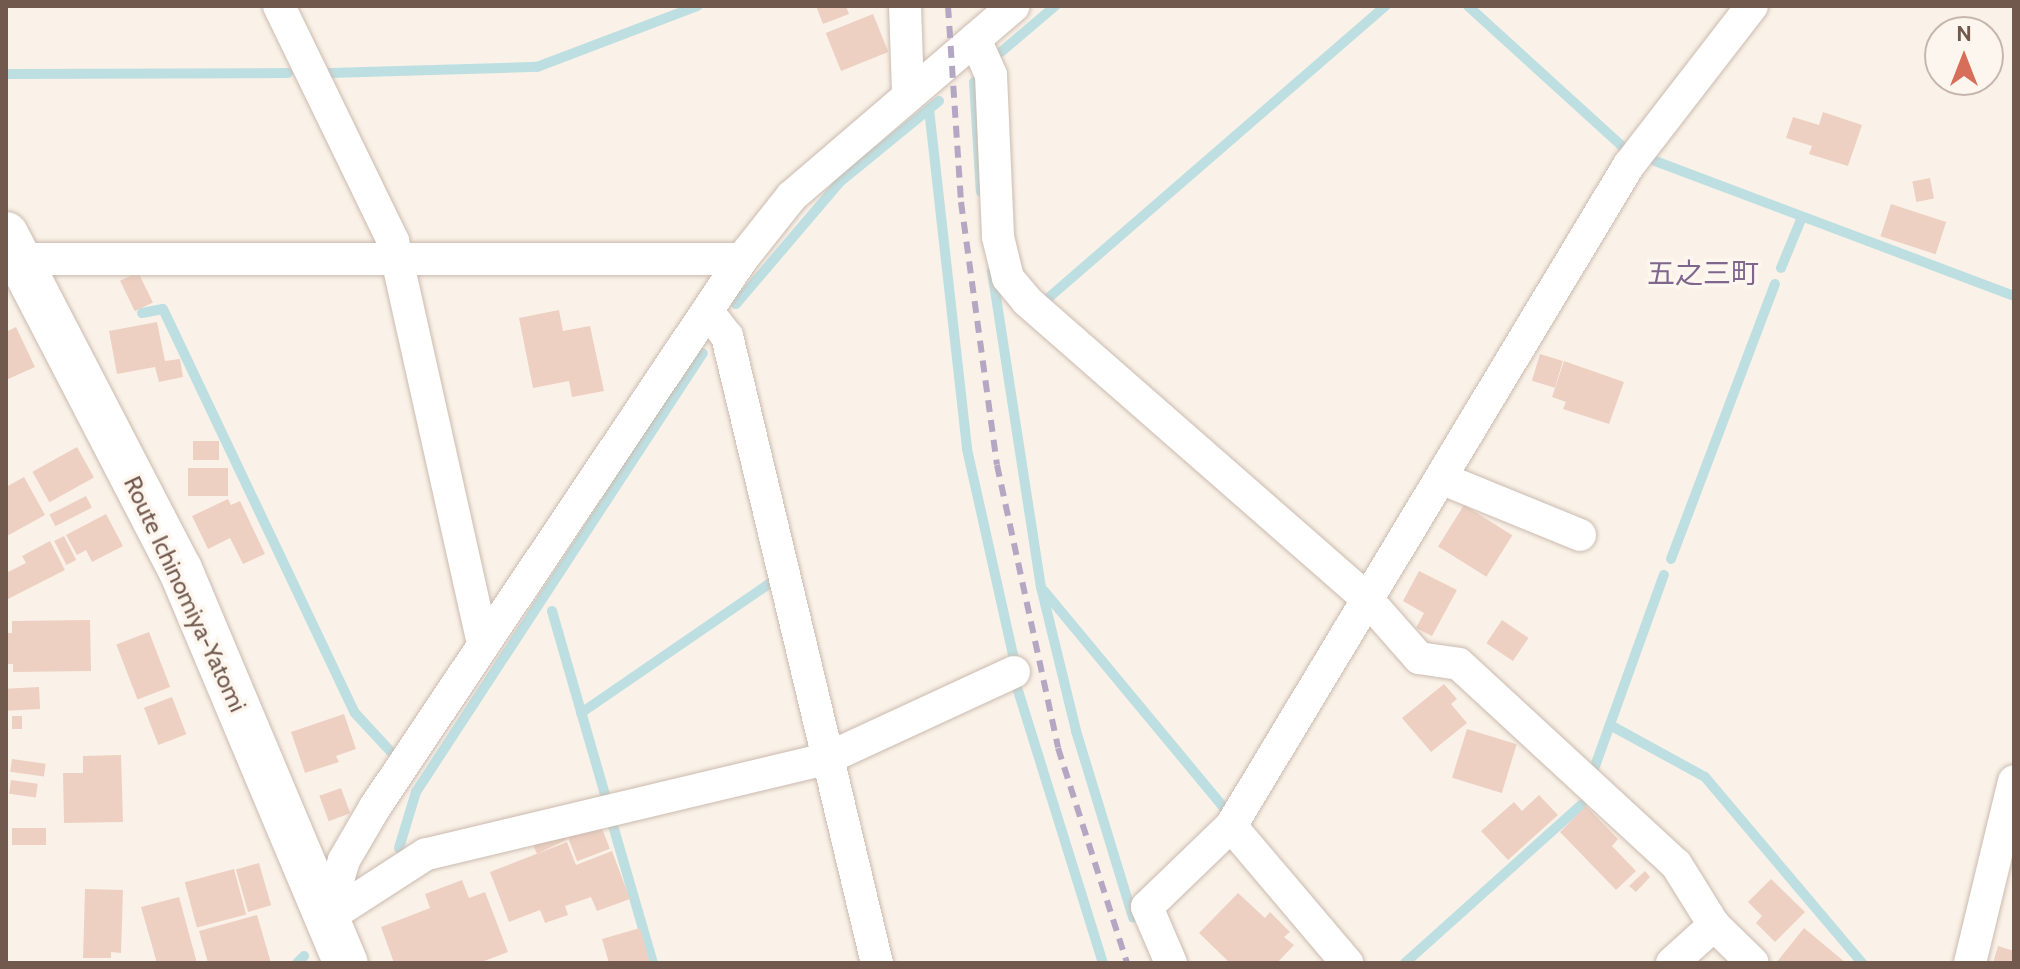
<!DOCTYPE html>
<html>
<head>
<meta charset="utf-8">
<style>
  body { margin:0 }
  #map { position:relative; width:2020px; height:969px; overflow:hidden; background:#faf2e8; font-family:Cabin,"Noto Sans JP",sans-serif }
  div>[style] { position:absolute }
  .stream>* { height:10px; margin:-5px; padding:0 5px; transform-origin:5px; border-radius:5px; background:#bedfe2 }
  .building>* { inset:0; background:#edd0c2; transform-origin:0 0 }
  .roads { filter:drop-shadow(0 0 2px #cbbaaf) drop-shadow(0 0 2px #cbbaaf) }
  .minor>* { height:32px; margin:-16px; padding:0 16px; transform-origin:16px; border-radius:16px; background:#fff }
  .secondary>* { height:44px; margin:-22px; padding:0 22px; transform-origin:22px; border-radius:22px; background:#fff }
  .rail>* { height:6px; margin-top:-3px; transform-origin:0; background:repeating-linear-gradient(90deg,#b4a7c3 0 12px,transparent 0 20px) }
  span { translate:-50% -50%; white-space:nowrap; text-align:center; line-height:1.15; -webkit-text-stroke:7px #fdf6ee; paint-order:stroke }
  .street-label { font-size:24px; color:#72594e }
  .quarter-label { font-size:28px; color:#7e668d }
  .frame { position:absolute; inset:0; border:8px solid #72594e; pointer-events:none }
  .north { position:absolute; left:1924px; top:16px; width:80px; height:80px; box-sizing:border-box; background:#fdf6ee; border:2px solid #c5b7ae; border-radius:50%; rotate:0deg; font-size:22px; font-weight:700; line-height:32px; text-align:center; color:#72594e }
  .north::after { content:''; display:block; margin:auto; width:28px; height:36px; background:#d76e5a; clip-path:polygon(50% 0,100% 100%,50% 72%,0 100%) }
</style>
</head>
<body>
<div id="map">
  <div class="stream">
    <div style="left:1468px;top:6px;width:222px;rotate:42.3deg"></div>
    <div style="left:1001px;top:52px;width:71px;rotate:-40.4deg"></div>
    <div style="left:330px;top:73px;width:207px;rotate:-1.7deg"></div>
    <div style="left:537px;top:67px;width:172px;rotate:-20.8deg"></div>
    <div style="left:6px;top:74px;width:282px;rotate:-0.2deg"></div>
    <div style="left:974px;top:82px;width:110px;rotate:86.4deg"></div>
    <div style="left:929px;top:109px;width:342px;rotate:83.6deg"></div>
    <div style="left:967px;top:449px;width:220px;rotate:77.4deg"></div>
    <div style="left:1655px;top:161px;width:384px;rotate:20.6deg"></div>
    <div style="left:1781px;top:268px;width:55px;rotate:-67.6deg"></div>
    <div style="left:992px;top:271px;width:320px;rotate:81.2deg"></div>
    <div style="left:1041px;top:587px;width:148px;rotate:76.3deg"></div>
    <div style="left:1076px;top:731px;width:195px;rotate:73deg"></div>
    <div style="left:1046px;top:300px;width:449px;rotate:-40.9deg"></div>
    <div style="left:736px;top:304px;width:160px;rotate:-49.6deg"></div>
    <div style="left:840px;top:182px;width:128px;rotate:-39.3deg"></div>
    <div style="left:142px;top:313px;width:21px;rotate:-11deg"></div>
    <div style="left:163px;top:309px;width:447px;rotate:64.6deg"></div>
    <div style="left:355px;top:713px;width:53px;rotate:47.3deg"></div>
    <div style="left:1671px;top:559px;width:294px;rotate:-69.3deg"></div>
    <div style="left:1044px;top:591px;width:293px;rotate:50.3deg"></div>
    <div style="left:552px;top:611px;width:195px;rotate:73.9deg"></div>
    <div style="left:1016px;top:684px;width:292px;rotate:72.7deg"></div>
    <div style="left:581px;top:713px;width:233px;rotate:-34.5deg"></div>
    <div style="left:1610px;top:725px;width:108px;rotate:28.7deg"></div>
    <div style="left:1705px;top:777px;width:243px;rotate:49.8deg"></div>
    <div style="left:1590px;top:780px;width:218px;rotate:-70.2deg"></div>
    <div style="left:612px;top:822px;width:147px;rotate:73.8deg"></div>
    <div style="left:399px;top:848px;width:59px;rotate:-73.1deg"></div>
    <div style="left:416px;top:792px;width:524px;rotate:-56.83deg"></div>
    <div style="left:297px;top:963px;width:10px;rotate:-45deg"></div>
    <div style="left:1405px;top:963px;width:237px;rotate:-41.9deg"></div>
  </div>
  <div class="building">
    <div style="clip-path:polygon(816px 6px,846px 6px,849px 14px,823px 24px)"></div>
    <div style="left:873px;top:14px;width:41px;height:51px;rotate:68deg"></div>
    <div style="clip-path:polygon(1823px 112px,1862px 125px,1848px 166px,1809px 154px,1812px 146px,1786px 138px,1793px 117px,1819px 125px)"></div>
    <div style="left:1930px;top:178px;width:21px;height:18px;rotate:79deg"></div>
    <div style="left:1891px;top:204px;width:58px;height:34px;rotate:18deg"></div>
    <div style="left:138px;top:272px;width:34px;height:20px;rotate:64deg"></div>
    <div style="clip-path:polygon(559px 310px,563px 331px,590px 326px,604px 391px,572px 397px,569px 381px,533px 388px,519px 318px)"></div>
    <div style="clip-path:polygon(157px 322px,165px 361px,180px 359px,183px 377px,159px 382px,155px 367px,117px 374px,109px 331px)"></div>
    <div style="clip-path:polygon(16px 327px,35px 367px,6px 380px,6px 332px)"></div>
    <div style="left:1540px;top:354px;width:24px;height:28px;rotate:17deg"></div>
    <div style="clip-path:polygon(1564px 361px,1624px 382px,1609px 424px,1563px 409px,1566px 402px,1552px 397px)"></div>
    <div style="left:193px;top:441px;width:26px;height:19px"></div>
    <div style="left:77px;top:447px;width:35px;height:51px;rotate:61deg"></div>
    <div style="left:188px;top:468px;width:40px;height:28px"></div>
    <div style="clip-path:polygon(24px 477px,45px 515px,7px 536px,6px 487px)"></div>
    <div style="left:86px;top:496px;width:13px;height:41px;rotate:63deg"></div>
    <div style="clip-path:polygon(228px 499px,231px 505px,240px 501px,265px 554px,243px 564px,230px 538px,208px 549px,192px 516px)"></div>
    <div style="left:1464px;top:505px;width:57px;height:49px;rotate:32deg"></div>
    <div style="clip-path:polygon(106px 514px,123px 546px,92px 562px,86px 550px,77px 555px,66px 535px)"></div>
    <div style="left:64px;top:536px;width:27px;height:11px;rotate:63deg"></div>
    <div style="clip-path:polygon(50px 541px,65px 570px,6px 600px,6px 573px,26px 563px,22px 556px)"></div>
    <div style="clip-path:polygon(1419px 571px,1457px 590px,1432px 636px,1416px 628px,1424px 613px,1403px 601px)"></div>
    <div style="clip-path:polygon(90px 620px,91px 671px,13px 672px,13px 664px,6px 664px,6px 633px,12px 633px,12px 621px)"></div>
    <div style="left:1502px;top:620px;width:32px;height:28px;rotate:34deg"></div>
    <div style="left:149px;top:632px;width:59px;height:35px;rotate:69deg"></div>
    <div style="clip-path:polygon(1444px 684px,1457px 699px,1451px 704px,1467px 723px,1431px 752px,1402px 718px)"></div>
    <div style="left:39px;top:687px;width:22px;height:33px;rotate:87deg"></div>
    <div style="left:172px;top:697px;width:40px;height:30px;rotate:69deg"></div>
    <div style="clip-path:polygon(344px 714px,356px 749px,336px 756px,339px 762px,305px 773px,291px 732px)"></div>
    <div style="left:12px;top:716px;width:10px;height:13px"></div>
    <div style="left:1467px;top:729px;width:52px;height:51px;rotate:17deg"></div>
    <div style="clip-path:polygon(121px 755px,123px 822px,64px 823px,63px 773px,83px 773px,83px 756px)"></div>
    <div style="left:12px;top:759px;width:34px;height:13px;rotate:8deg"></div>
    <div style="left:11px;top:780px;width:27px;height:14px;rotate:8deg"></div>
    <div style="left:341px;top:788px;width:27px;height:23px;rotate:70deg"></div>
    <div style="clip-path:polygon(1539px 795px,1558px 815px,1508px 860px,1481px 831px,1514px 802px,1522px 811px)"></div>
    <div style="clip-path:polygon(1586px 806px,1618px 839px,1612px 846px,1636px 871px,1616px 890px,1560px 832px)"></div>
    <div style="left:598px;top:818px;width:33px;height:35px;rotate:69deg"></div>
    <div style="left:561px;top:827px;width:14px;height:33px;rotate:65deg"></div>
    <div style="left:46px;top:828px;width:17px;height:34px;rotate:90deg"></div>
    <div style="clip-path:polygon(567px 842px,576px 865px,612px 851px,630px 899px,597px 911px,591px 897px,565px 906px,568px 915px,545px 923px,540px 910px,509px 922px,490px 872px)"></div>
    <div style="left:259px;top:863px;width:44px;height:24px;rotate:74deg"></div>
    <div style="left:234px;top:869px;width:47px;height:51px;rotate:75deg"></div>
    <div style="clip-path:polygon(1645px 871px,1650px 877px,1636px 892px,1629px 886px)"></div>
    <div style="clip-path:polygon(1771px 879px,1805px 912px,1775px 942px,1756px 923px,1762px 916px,1748px 902px)"></div>
    <div style="clip-path:polygon(462px 880px,469px 898px,485px 892px,508px 952px,479px 963px,394px 963px,381px 927px,430px 908px,425px 894px)"></div>
    <div style="clip-path:polygon(85px 889px,123px 890px,121px 953px,111px 952px,111px 958px,83px 958px)"></div>
    <div style="clip-path:polygon(1238px 893px,1265px 918px,1270px 912px,1290px 932px,1284px 937px,1294px 945px,1277px 963px,1230px 963px,1199px 933px)"></div>
    <div style="clip-path:polygon(179px 897px,197px 963px,157px 963px,141px 907px)"></div>
    <div style="clip-path:polygon(257px 915px,271px 963px,208px 963px,199px 931px)"></div>
    <div style="clip-path:polygon(640px 928px,650px 963px,609px 963px,602px 939px)"></div>
    <div style="clip-path:polygon(1804px 928px,1846px 963px,1776px 963px)"></div>
    <div style="clip-path:polygon(1998px 946px,2014px 951px,2014px 963px,1993px 963px)"></div>
  </div>
  <div class="roads">
    <div class="minor">
      <div style="left:279px;top:6px;width:261px;rotate:64.1deg"></div>
      <div style="left:393px;top:241px;width:414px;rotate:77.4deg"></div>
      <div style="left:905px;top:6px;width:88px;rotate:88deg"></div>
      <div style="left:975px;top:39px;width:39px;rotate:66deg"></div>
      <div style="left:991px;top:75px;width:162px;rotate:87.5deg"></div>
      <div style="left:998px;top:237px;width:42px;rotate:76.3deg"></div>
      <div style="left:1008px;top:278px;width:30px;rotate:50deg"></div>
      <div style="left:1027px;top:301px;width:452px;rotate:41.2deg"></div>
      <div style="left:1367px;top:599px;width:79px;rotate:48.6deg"></div>
      <div style="left:1419px;top:658px;width:40px;rotate:8.5deg"></div>
      <div style="left:1459px;top:664px;width:295px;rotate:42.7deg"></div>
      <div style="left:1676px;top:864px;width:72px;rotate:58.1deg"></div>
      <div style="left:1714px;top:925px;width:54px;rotate:44.3deg"></div>
      <div style="left:19px;top:259px;width:723px"></div>
      <div style="left:708px;top:312px;width:31px;rotate:52deg"></div>
      <div style="left:727px;top:336px;width:645px;rotate:76.55deg"></div>
      <div style="left:1443px;top:479px;width:148px;rotate:22.2deg"></div>
      <div style="left:1014px;top:672px;width:207px;rotate:155.2deg"></div>
      <div style="left:826px;top:759px;width:411px;rotate:166.6deg"></div>
      <div style="left:426px;top:854px;width:118px;rotate:147.1deg"></div>
      <div style="left:327px;top:918px;width:60px;rotate:-73.7deg"></div>
      <div style="left:344px;top:860px;width:61px;rotate:-59.7deg"></div>
      <div style="left:375px;top:807px;width:660px;rotate:-56.19deg"></div>
      <div style="left:742px;top:259px;width:80px;rotate:-51.6deg"></div>
      <div style="left:792px;top:196px;width:292px;rotate:-40.6deg"></div>
      <div style="left:1231px;top:826px;width:180px;rotate:49.7deg"></div>
      <div style="left:1171px;top:963px;width:61px;rotate:-113.2deg"></div>
      <div style="left:1147px;top:907px;width:117px;rotate:-44deg"></div>
      <div style="left:1231px;top:826px;width:772px;rotate:-58.95deg"></div>
      <div style="left:1629px;top:165px;width:201px;rotate:-52.3deg"></div>
      <div style="left:1672px;top:963px;width:57px;rotate:-42.1deg"></div>
      <div style="left:1970px;top:963px;width:187px;rotate:-76.4deg"></div>
    </div>
    <div class="secondary">
      <div style="left:6px;top:234px;width:377px;rotate:62.6deg"></div>
      <div style="left:180px;top:569px;width:428px;rotate:67.2deg"></div>
    </div>
  </div>
  <div class="rail">
    <div style="left:948px;top:6px;width:196px;rotate:86.2deg"></div>
    <div style="left:961px;top:202px;width:265px;rotate:82.2deg"></div>
    <div style="left:997px;top:465px;width:289px;rotate:77.8deg"></div>
    <div style="left:1058px;top:748px;width:226px;rotate:72.2deg"></div>
  </div>
  <div class="street-label">
    <span style="left:185px;top:594px;rotate:65deg">Route Ichinomiya-Yatomi</span>
  </div>
  <div class="quarter-label">
    <span style="left:1703px;top:273px">五之三町</span>
  </div>
  <div class="frame"></div>
  <div class="north">N</div>
</div>
</body>
</html>
